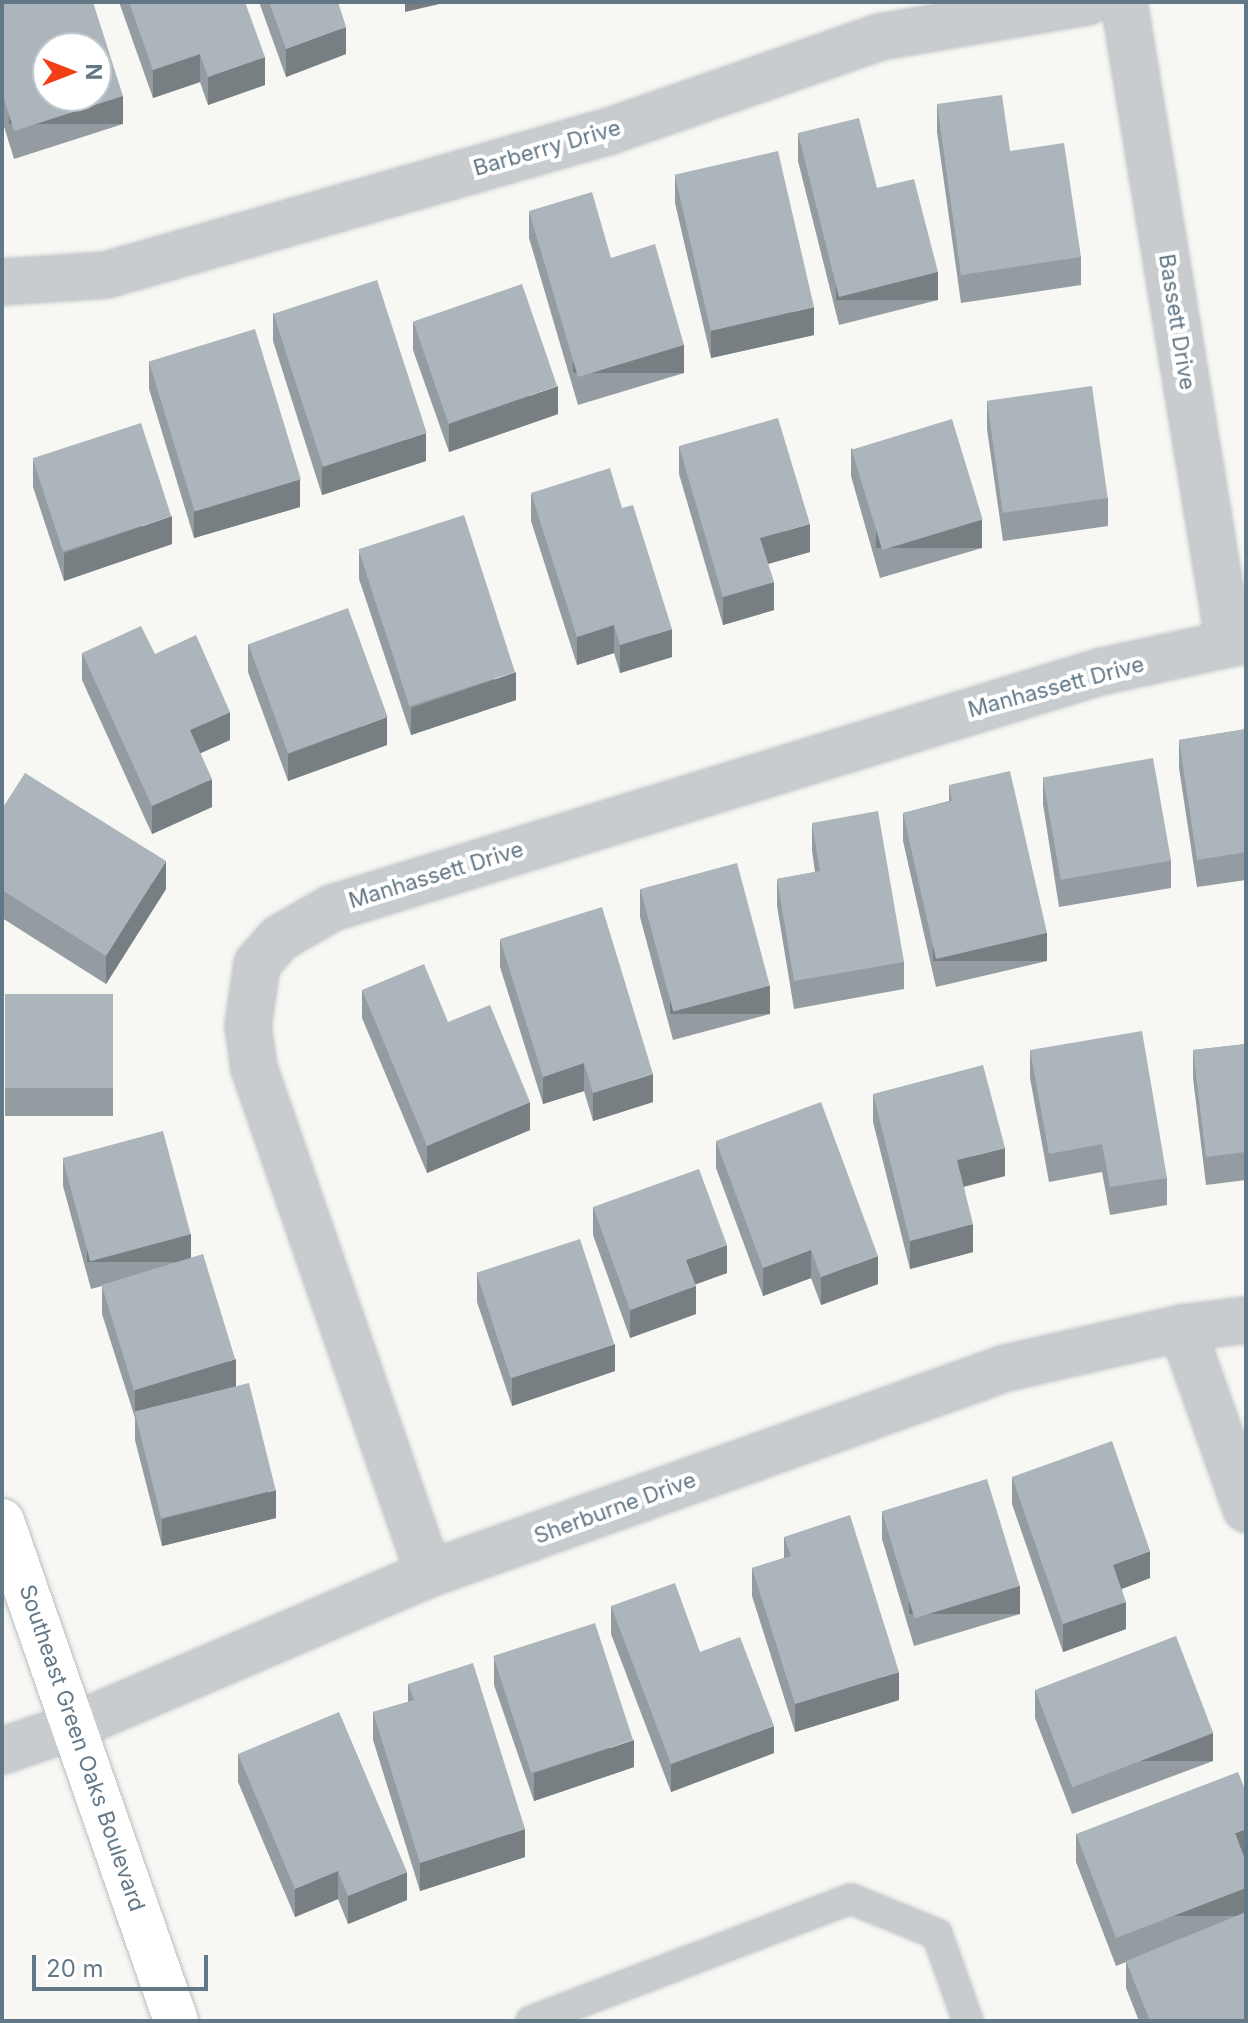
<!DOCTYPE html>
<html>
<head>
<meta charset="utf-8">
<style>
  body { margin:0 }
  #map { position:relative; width:1248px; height:2023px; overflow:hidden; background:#f7f7f3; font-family:Inter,sans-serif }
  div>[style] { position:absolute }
  .roads { filter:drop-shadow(0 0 2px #b8bec2) drop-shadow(0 0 2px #b8bec2) }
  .lane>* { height:28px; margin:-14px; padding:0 14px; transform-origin:14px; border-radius:14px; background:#c9cccf }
  .street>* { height:44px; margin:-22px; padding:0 22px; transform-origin:22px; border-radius:22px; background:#c9cccf }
  .secondary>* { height:44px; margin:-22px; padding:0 22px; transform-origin:22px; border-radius:22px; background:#fff }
  .wall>* { inset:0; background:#949ca1; transform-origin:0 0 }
  .shaded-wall>* { inset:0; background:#787f83; transform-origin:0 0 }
  .building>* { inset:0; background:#acb5bb; transform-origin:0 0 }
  span { translate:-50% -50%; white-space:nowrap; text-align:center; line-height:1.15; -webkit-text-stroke:8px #fff; paint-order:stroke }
  .street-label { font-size:22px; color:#637887 }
  .frame { position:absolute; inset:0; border:4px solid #637887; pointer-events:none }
  .north { position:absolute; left:32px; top:32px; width:80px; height:80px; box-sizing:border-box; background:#fff; border:2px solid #c1c9cf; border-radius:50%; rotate:90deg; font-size:22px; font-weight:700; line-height:32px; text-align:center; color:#637887 }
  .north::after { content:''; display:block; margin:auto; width:28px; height:36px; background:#f43f16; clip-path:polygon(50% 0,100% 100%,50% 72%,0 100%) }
  .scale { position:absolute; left:32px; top:1955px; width:176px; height:36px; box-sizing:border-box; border:4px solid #637887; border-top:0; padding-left:10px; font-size:24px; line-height:28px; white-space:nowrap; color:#637887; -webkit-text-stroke:6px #fff; paint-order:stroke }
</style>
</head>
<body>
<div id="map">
  <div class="roads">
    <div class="lane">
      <div style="left:531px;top:2021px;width:342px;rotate:-20.9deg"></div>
      <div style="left:851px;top:1899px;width:93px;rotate:22.1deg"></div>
      <div style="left:937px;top:1934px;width:92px;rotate:70.4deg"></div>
    </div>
    <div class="street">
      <div style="left:1124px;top:2px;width:650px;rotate:80.7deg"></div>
      <div style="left:2px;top:282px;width:104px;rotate:-3.9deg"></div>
      <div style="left:106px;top:275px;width:524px;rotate:-15.95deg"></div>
      <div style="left:610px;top:131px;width:286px;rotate:-19.2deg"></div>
      <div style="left:880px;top:37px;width:211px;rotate:-9.6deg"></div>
      <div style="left:1182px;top:1328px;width:192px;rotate:70.5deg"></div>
      <div style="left:429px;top:1574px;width:535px;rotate:-109.08deg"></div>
      <div style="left:254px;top:1068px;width:42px;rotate:-98.1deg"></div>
      <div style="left:248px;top:1026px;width:63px;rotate:-81.7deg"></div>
      <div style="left:257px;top:964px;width:35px;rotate:-49deg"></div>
      <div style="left:280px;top:938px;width:60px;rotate:-30deg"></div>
      <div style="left:332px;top:908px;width:802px;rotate:-17.1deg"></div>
      <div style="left:1099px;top:672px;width:150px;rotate:-12.3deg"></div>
      <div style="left:2px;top:1751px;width:76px;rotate:-19.1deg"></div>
      <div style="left:74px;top:1726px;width:386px;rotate:-23.2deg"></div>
      <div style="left:429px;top:1574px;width:613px;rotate:-19.65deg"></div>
      <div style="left:1006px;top:1368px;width:180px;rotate:-12.8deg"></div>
      <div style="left:1182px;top:1328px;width:64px;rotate:-7.1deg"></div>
    </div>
    <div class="secondary">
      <div style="left:2px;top:1521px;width:529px;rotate:70.81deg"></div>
    </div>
  </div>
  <div class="wall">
    <div style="clip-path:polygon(2px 2px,123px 124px,14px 159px,2px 120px)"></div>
    <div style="clip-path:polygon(119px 2px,245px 2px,265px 85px,208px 105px,200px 82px,153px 98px)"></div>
    <div style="clip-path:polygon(259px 2px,338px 2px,346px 54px,286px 77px)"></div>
    <div style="clip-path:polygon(937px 104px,1010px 151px,1081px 257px,1081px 285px,961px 303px,937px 132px)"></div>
    <div style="clip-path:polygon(798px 133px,877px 188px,938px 300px,839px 325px,798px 161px)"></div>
    <div style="clip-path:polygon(675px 175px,814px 335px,711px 358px,675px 203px)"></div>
    <div style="clip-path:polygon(529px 211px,611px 258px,684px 373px,578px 405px,529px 238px)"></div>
    <div style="clip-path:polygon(273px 313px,426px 461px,322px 495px,273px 341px)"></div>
    <div style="clip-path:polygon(413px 322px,558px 414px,449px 452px,413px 350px)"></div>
    <div style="clip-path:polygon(149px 361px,300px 507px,194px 538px,149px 389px)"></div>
    <div style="clip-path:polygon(987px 401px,1108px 498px,1108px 526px,1003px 541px,987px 429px)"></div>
    <div style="clip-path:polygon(679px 446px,810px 552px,768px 564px,774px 610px,723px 625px,679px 474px)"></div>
    <div style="clip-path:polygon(851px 448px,982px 548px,880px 578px,851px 476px)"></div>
    <div style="clip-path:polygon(33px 460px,172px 544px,64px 581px,33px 487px)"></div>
    <div style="clip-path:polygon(531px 493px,672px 657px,620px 673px,614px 653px,577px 665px,531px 521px)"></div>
    <div style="clip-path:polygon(359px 552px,516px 700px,411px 735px,359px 579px)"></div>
    <div style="clip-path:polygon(248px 644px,387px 745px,288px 781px,248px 672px)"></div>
    <div style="clip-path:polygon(82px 653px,230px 740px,200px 753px,212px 807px,152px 834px,82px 680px)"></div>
    <div style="clip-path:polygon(1246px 729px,1246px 880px,1197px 887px,1179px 768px,1179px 740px)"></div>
    <div style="clip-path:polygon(1043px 777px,1171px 860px,1171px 888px,1059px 907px,1043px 804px)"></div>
    <div style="clip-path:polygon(949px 785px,1047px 961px,936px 987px,903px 841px,903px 813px,949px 801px)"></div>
    <div style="clip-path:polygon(2px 809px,166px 889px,106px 984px,2px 918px)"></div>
    <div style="clip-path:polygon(812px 823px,904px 962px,904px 989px,794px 1009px,777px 906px,777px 879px,815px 872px,812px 851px)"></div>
    <div style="clip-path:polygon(640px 889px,770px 1014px,673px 1040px,640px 917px)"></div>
    <div style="clip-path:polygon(500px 939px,653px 1102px,593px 1121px,584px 1091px,543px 1104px,500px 967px)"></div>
    <div style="clip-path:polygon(362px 990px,448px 1022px,530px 1130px,427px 1173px,362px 1018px)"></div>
    <div style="left:5px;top:994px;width:108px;height:122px"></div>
    <div style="clip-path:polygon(1246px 1044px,1246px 1180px,1206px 1185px,1193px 1078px,1193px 1050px)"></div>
    <div style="clip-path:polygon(1030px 1050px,1167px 1178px,1167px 1205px,1110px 1215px,1102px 1172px,1049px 1182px,1030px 1078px)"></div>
    <div style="clip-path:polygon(873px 1094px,1005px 1176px,964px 1187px,973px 1252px,910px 1269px,873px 1122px)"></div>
    <div style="clip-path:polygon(716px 1141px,878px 1284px,821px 1305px,811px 1278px,763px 1296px,716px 1168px)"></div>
    <div style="clip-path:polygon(63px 1158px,191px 1258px,236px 1386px,276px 1518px,162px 1546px,135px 1440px,135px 1418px,102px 1314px,102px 1286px,91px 1289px,63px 1186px)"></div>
    <div style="clip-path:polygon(593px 1207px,727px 1273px,695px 1284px,696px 1314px,630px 1338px,593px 1235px)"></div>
    <div style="clip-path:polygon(477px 1275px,615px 1371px,512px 1406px,477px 1302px)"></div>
    <div style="clip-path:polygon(1012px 1477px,1150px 1578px,1122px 1589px,1126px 1629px,1063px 1652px,1012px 1504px)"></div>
    <div style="clip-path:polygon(882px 1511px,1020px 1614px,914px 1646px,882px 1539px)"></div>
    <div style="clip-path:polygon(784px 1537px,899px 1700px,795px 1732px,752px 1596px,752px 1568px,784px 1558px)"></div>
    <div style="clip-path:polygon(611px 1606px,700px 1652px,774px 1753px,671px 1792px,611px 1634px)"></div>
    <div style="clip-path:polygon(494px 1657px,634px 1767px,534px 1801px,494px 1685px)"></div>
    <div style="clip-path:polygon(408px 1684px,525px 1857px,420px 1891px,373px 1740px,373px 1712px,408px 1702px)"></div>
    <div style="clip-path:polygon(1035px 1690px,1213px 1761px,1072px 1814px,1035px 1718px)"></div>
    <div style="clip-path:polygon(238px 1754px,407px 1900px,348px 1924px,338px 1899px,295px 1917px,238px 1782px)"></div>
    <div style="clip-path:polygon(1076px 1834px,1244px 1857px,1246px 2021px,1139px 2021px,1126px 1988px,1126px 1962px,1116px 1966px,1076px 1862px)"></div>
  </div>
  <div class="shaded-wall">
    <div style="clip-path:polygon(405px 2px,448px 2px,405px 12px)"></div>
    <div style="clip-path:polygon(346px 27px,346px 54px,286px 77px,286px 49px)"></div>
    <div style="clip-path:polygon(200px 54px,200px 82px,153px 98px,153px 70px)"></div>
    <div style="clip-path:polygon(265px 57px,265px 85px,208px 105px,208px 77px)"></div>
    <div style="left:123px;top:96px;width:28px;height:114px;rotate:90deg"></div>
    <div style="left:938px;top:272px;width:28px;height:102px;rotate:90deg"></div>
    <div style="clip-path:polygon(814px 307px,814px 335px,711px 358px,711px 331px)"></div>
    <div style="left:684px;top:345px;width:28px;height:111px;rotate:90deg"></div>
    <div style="clip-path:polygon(558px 386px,558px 414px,449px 452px,449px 424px)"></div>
    <div style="clip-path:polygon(426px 433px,426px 461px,322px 495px,322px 467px)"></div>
    <div style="clip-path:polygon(300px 479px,300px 507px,194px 538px,194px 511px)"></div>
    <div style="clip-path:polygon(172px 516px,172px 544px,64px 581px,64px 553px)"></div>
    <div style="left:982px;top:520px;width:28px;height:106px;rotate:90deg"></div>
    <div style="clip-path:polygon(810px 524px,810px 552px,760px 566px,760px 538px)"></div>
    <div style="clip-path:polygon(774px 582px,774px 610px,723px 625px,723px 597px)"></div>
    <div style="clip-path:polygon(614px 625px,614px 653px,577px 665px,577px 637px)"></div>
    <div style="clip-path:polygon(672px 629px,672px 657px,620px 673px,620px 645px)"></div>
    <div style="clip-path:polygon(516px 672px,516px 700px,411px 735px,411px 708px)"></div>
    <div style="clip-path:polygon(230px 712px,230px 740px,190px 758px,190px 730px)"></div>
    <div style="clip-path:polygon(387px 717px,387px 745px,288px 781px,288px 754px)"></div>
    <div style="clip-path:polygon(212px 779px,212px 807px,152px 834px,152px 806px)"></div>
    <div style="clip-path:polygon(166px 861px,166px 889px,106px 984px,106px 956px)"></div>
    <div style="left:1047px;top:933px;width:28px;height:114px;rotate:90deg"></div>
    <div style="left:770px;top:986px;width:28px;height:100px;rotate:90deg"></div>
    <div style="clip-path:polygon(584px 1063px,584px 1091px,543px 1104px,543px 1077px)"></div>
    <div style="clip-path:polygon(653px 1074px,653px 1102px,593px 1121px,593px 1093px)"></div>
    <div style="clip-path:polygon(530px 1102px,530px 1130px,427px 1173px,427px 1146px)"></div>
    <div style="clip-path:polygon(1005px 1148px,1005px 1176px,957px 1188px,957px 1160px)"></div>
    <div style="clip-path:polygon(973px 1224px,973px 1252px,910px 1269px,910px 1241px)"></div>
    <div style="left:191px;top:1234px;width:28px;height:104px;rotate:90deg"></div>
    <div style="clip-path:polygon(727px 1245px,727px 1273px,686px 1288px,686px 1260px)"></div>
    <div style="clip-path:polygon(811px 1250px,811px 1278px,763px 1296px,763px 1268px)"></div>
    <div style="clip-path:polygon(878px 1256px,878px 1284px,821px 1305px,821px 1277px)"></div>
    <div style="clip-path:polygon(696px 1286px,696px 1314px,630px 1338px,630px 1310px)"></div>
    <div style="clip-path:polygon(615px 1344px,615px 1371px,512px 1406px,512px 1378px)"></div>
    <div style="clip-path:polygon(236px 1359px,236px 1387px,135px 1412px,135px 1390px)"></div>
    <div style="clip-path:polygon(276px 1490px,276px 1518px,162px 1546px,162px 1519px)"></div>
    <div style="clip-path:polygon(1150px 1551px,1150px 1578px,1113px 1592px,1113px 1565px)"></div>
    <div style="left:1020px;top:1586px;width:28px;height:111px;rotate:90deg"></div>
    <div style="clip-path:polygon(1126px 1602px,1126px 1629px,1063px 1652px,1063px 1624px)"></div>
    <div style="clip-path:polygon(899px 1672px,899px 1700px,795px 1732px,795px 1704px)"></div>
    <div style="clip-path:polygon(774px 1726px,774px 1753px,671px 1792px,671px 1764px)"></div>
    <div style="left:1213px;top:1733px;width:28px;height:151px;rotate:90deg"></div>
    <div style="clip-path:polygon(634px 1740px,634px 1767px,534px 1801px,534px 1773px)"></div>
    <div style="clip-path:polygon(525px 1829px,525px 1857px,420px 1891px,420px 1863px)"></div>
    <div style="clip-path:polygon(1246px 1829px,1246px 1857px,1235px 1861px,1235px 1833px)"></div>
    <div style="clip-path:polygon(338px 1871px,338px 1899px,295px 1917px,295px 1889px)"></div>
    <div style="clip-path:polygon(407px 1872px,407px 1900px,348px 1924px,348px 1896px)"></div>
    <div style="left:1246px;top:1888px;width:28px;height:139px;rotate:90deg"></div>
  </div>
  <div class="building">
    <div style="clip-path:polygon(evenodd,2px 2px,93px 2px,123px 96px,14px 131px,2px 92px,2px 2px,48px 48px,96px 48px,96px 96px,48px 96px,48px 48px)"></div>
    <div style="clip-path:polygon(129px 2px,245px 2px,265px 57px,208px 77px,200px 54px,153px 70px)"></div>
    <div style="clip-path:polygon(269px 2px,338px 2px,346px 27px,286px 49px)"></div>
    <div style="clip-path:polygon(1002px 95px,1010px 151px,1064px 143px,1081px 257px,961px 275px,937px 104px)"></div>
    <div style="clip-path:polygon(859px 118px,877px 188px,914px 179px,938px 272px,839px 297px,798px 133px)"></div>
    <div style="left:778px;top:151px;width:160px;height:106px;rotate:77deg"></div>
    <div style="clip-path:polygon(592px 192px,611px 258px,655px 244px,684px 345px,578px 377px,529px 211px)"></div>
    <div style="left:377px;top:280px;width:161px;height:109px;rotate:72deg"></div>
    <div style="left:522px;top:284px;width:108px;height:115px;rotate:71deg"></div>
    <div style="left:255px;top:329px;width:157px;height:111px;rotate:73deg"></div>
    <div style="left:1092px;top:386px;width:113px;height:106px;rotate:82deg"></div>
    <div style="clip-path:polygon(778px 418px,810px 524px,760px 538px,774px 582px,723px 597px,679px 446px)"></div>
    <div style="left:952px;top:419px;width:105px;height:105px;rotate:73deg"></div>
    <div style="left:141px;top:423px;width:98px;height:114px;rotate:72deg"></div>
    <div style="clip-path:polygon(610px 468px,622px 508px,633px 505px,672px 629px,620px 645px,614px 625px,577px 637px,531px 493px)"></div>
    <div style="left:464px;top:515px;width:165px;height:111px;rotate:72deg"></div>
    <div style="left:348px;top:608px;width:116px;height:106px;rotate:70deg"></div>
    <div style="clip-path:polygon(141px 626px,155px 654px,196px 635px,230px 712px,190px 730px,212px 779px,152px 806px,82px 653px)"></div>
    <div style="clip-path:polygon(1246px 729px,1246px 852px,1197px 860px,1179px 740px)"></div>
    <div style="left:1153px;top:758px;width:104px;height:112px;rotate:80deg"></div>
    <div style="clip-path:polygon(1010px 771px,1047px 933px,936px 959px,903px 813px,952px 801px,949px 785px)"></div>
    <div style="clip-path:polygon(25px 773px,166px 861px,106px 956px,2px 890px,2px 809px)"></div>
    <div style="clip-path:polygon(878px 811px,904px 962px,794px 981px,777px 879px,820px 871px,812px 823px)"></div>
    <div style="left:737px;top:863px;width:127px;height:100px;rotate:75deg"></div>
    <div style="clip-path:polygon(602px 907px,653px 1074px,593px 1093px,584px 1063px,543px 1077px,500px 939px)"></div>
    <div style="clip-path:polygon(424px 964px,448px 1022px,490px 1005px,530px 1102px,427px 1146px,362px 990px)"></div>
    <div style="left:5px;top:994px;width:108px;height:94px"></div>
    <div style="clip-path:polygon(1142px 1031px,1167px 1178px,1110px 1187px,1102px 1144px,1049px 1154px,1030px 1050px)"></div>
    <div style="clip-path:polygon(1246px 1044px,1246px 1152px,1206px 1157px,1193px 1050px)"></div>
    <div style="clip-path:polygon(983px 1065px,1005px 1148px,957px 1160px,973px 1224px,910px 1241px,873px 1094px)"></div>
    <div style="clip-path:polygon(821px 1102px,878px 1256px,821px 1277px,811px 1250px,763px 1268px,716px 1141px)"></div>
    <div style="left:163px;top:1131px;width:107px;height:104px;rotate:75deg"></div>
    <div style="clip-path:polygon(699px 1169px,727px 1245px,686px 1260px,696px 1286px,630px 1310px,593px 1207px)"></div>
    <div style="left:580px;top:1239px;width:111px;height:109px;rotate:72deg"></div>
    <div style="left:203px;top:1254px;width:110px;height:106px;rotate:73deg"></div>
    <div style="left:249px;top:1383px;width:110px;height:118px;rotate:76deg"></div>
    <div style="clip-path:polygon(1112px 1441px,1150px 1551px,1113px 1565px,1126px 1602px,1063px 1624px,1012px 1477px)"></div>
    <div style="left:987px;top:1479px;width:112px;height:110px;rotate:73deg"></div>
    <div style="clip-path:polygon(850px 1515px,899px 1672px,795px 1704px,752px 1568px,791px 1556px,784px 1537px)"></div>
    <div style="clip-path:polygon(675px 1583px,700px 1652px,740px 1637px,774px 1726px,671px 1764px,611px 1606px)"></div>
    <div style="left:595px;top:1623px;width:123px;height:107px;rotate:72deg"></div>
    <div style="left:1176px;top:1636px;width:104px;height:151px;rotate:69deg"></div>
    <div style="clip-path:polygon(473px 1663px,525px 1829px,420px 1863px,373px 1712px,414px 1700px,408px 1684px)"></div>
    <div style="clip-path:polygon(339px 1712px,407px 1872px,348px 1896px,338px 1871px,295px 1889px,238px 1754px)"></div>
    <div style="clip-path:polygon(1238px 1772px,1246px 1792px,1246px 1829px,1235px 1833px,1246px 1862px,1246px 1888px,1116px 1938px,1076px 1834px)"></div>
    <div style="clip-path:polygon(1246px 1912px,1246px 2021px,1150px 2021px,1126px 1961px)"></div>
  </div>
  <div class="street-label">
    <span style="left:547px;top:148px;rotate:-16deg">Barberry Drive</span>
    <span style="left:1177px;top:322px;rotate:81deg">Bassett Drive</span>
    <span style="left:1056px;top:687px;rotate:-15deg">Manhassett Drive</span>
    <span style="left:436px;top:875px;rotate:-17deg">Manhassett Drive</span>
    <span style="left:615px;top:1508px;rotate:-20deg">Sherburne Drive</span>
    <span style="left:82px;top:1748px;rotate:71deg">Southeast Green Oaks Boulevard</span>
  </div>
  <div class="frame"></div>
  <div class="north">N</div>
  <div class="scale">20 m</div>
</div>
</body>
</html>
